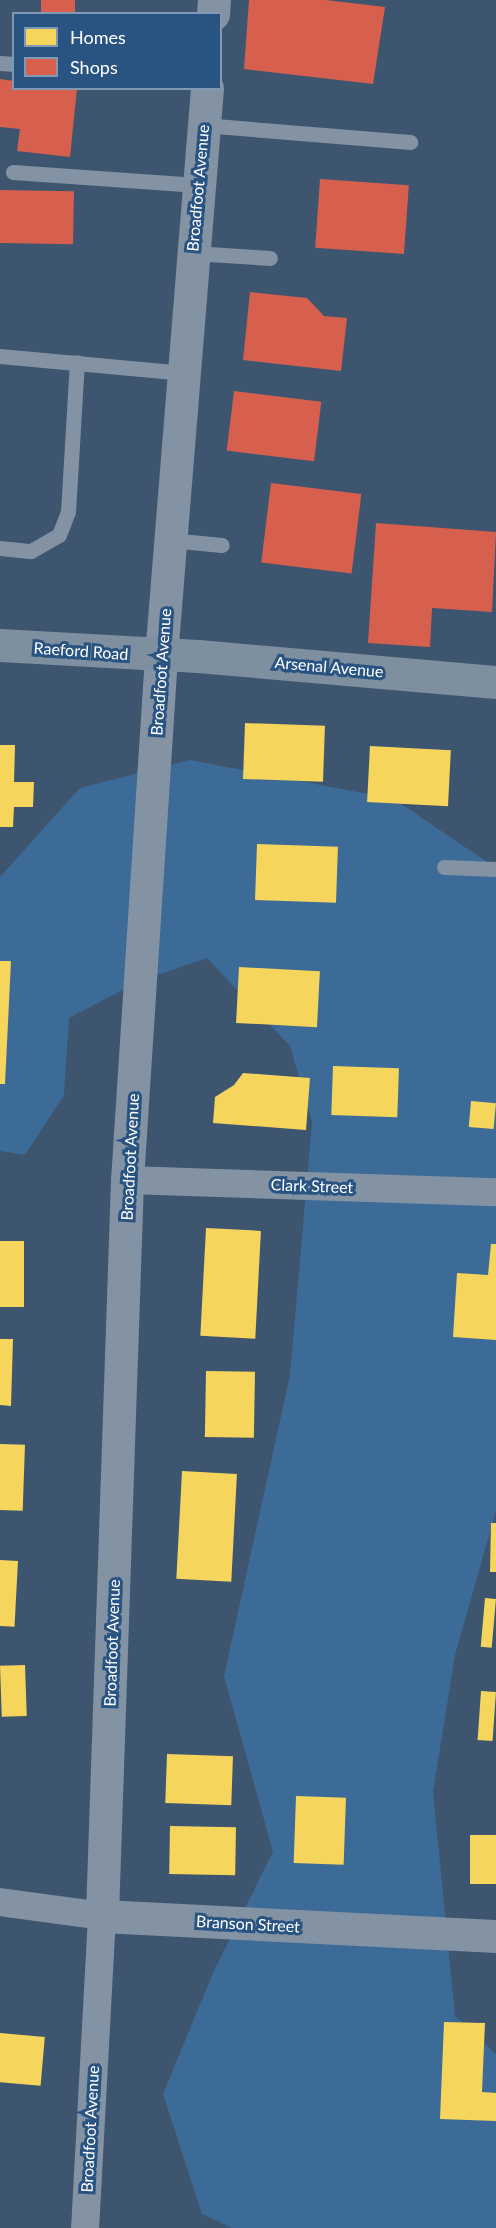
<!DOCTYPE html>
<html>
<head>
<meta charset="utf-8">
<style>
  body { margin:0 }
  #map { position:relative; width:496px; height:2228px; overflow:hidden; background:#3d556e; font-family:Lato,sans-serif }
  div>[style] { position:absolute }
  .green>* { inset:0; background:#3d6b98 }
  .homes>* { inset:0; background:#f6d55c; transform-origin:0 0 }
  .shops>* { inset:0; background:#d6604d; transform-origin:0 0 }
  .service>* { height:15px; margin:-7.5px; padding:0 7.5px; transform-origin:7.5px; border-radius:7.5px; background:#8393a4 }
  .minor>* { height:28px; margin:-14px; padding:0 14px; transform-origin:14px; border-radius:14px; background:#8393a4 }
  .tertiary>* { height:33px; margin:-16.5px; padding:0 16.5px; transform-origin:16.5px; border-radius:16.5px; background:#8393a4 }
  .secondary>* { height:33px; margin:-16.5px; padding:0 16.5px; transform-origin:16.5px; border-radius:16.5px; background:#7e8fa0 }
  span { translate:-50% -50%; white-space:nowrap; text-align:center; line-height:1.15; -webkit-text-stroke:6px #295482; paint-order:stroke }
  .street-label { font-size:16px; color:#fff }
  .legend { position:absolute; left:12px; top:12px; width:210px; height:78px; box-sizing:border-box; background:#295482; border:2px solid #7f98b4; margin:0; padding:8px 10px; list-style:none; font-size:18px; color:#fff }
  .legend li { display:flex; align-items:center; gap:12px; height:30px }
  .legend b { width:30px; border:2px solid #7f98b4 }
</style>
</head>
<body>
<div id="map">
  <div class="green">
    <div style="clip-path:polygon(190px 760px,394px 799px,496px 868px,496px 1511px,455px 1655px,433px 1792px,455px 2016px,496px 2054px,496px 2228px,232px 2228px,202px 2214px,163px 2094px,213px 1973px,273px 1852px,224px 1676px,290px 1375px,312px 1122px,290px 1046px,207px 958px,140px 981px,69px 1018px,64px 1095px,25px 1155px,0 1151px,0 877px,80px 788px)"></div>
  </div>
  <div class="homes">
    <div style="left:245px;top:723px;width:80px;height:56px;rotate:2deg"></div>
    <div style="clip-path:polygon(0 745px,15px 745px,14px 782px,34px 782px,33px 807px,14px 807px,13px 827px,0 827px)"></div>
    <div style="left:370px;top:746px;width:81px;height:56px;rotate:3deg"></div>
    <div style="left:257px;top:844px;width:81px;height:56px;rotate:2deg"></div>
    <div style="clip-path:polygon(0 961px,11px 961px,5px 1084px,0 1084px)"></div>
    <div style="left:239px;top:967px;width:81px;height:56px;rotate:3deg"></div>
    <div style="left:333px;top:1066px;width:66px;height:49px;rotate:2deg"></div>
    <div style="clip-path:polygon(243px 1073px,310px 1078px,306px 1130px,213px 1123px,215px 1097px,234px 1085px)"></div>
    <div style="left:471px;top:1101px;width:25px;height:26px;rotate:5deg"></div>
    <div style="left:206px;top:1228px;width:55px;height:108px;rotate:3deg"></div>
    <div style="left:0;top:1241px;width:24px;height:66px"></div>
    <div style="clip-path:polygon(491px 1244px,496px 1244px,496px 1340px,453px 1337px,457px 1273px,488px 1275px)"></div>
    <div style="clip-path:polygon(0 1339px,13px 1339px,11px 1406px,0 1405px)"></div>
    <div style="left:206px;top:1371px;width:49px;height:66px;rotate:1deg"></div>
    <div style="left:0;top:1444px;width:25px;height:66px;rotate:2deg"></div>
    <div style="left:182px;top:1471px;width:55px;height:108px;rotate:3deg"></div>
    <div style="clip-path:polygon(491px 1523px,496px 1523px,496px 1572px,490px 1572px)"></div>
    <div style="left:0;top:1560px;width:18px;height:66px;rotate:3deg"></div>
    <div style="left:485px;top:1598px;width:11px;height:49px;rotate:5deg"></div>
    <div style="left:25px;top:1665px;width:51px;height:25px;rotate:88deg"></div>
    <div style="left:481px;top:1691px;width:15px;height:49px;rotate:4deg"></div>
    <div style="left:167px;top:1754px;width:66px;height:49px;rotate:2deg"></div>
    <div style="left:296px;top:1796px;width:50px;height:67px;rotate:2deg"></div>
    <div style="left:170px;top:1826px;width:66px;height:48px;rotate:1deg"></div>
    <div style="left:470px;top:1835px;width:26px;height:49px"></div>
    <div style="clip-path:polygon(444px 2022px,485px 2023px,482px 2092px,496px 2093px,496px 2121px,440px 2119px)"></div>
    <div style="left:0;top:2033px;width:45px;height:49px;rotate:5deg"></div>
  </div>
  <div class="shops">
    <div style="left:41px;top:0;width:34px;height:14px"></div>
    <div style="clip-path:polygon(249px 0,326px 0,385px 7px,373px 84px,244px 69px)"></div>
    <div style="clip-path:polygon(0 79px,14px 81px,14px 88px,77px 88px,70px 157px,17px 151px,20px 129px,0 127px)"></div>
    <div style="left:320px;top:179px;width:89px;height:69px;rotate:4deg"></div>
    <div style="left:0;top:190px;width:74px;height:53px;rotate:1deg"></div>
    <div style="clip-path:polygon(250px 292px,307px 298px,324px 316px,347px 318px,341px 371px,243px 360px)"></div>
    <div style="left:234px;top:391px;width:88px;height:60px;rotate:7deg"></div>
    <div style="left:271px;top:483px;width:91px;height:80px;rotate:7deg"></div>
    <div style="clip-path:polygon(376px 523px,496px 532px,492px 612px,432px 608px,430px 647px,368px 643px)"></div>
  </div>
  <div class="service">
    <div style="left:0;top:63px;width:14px;rotate:4deg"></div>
    <div style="left:203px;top:125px;width:208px;rotate:4.7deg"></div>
    <div style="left:13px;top:172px;width:185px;rotate:4deg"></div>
    <div style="left:193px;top:253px;width:77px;rotate:3.7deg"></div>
    <div style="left:0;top:356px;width:185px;rotate:5.3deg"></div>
    <div style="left:170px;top:540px;width:52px;rotate:5.5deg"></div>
    <div style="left:0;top:548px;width:31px;rotate:6deg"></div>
    <div style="left:31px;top:551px;width:32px;rotate:-30deg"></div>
    <div style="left:59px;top:535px;width:25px;rotate:-69deg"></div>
    <div style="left:68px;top:512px;width:150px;rotate:-86.6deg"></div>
    <div style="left:444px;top:867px;width:52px;rotate:2.2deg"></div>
  </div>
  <div class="minor">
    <div style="left:127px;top:1180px;width:369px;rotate:1.9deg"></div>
    <div style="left:0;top:1902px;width:103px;rotate:7.8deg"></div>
    <div style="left:102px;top:1916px;width:312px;rotate:93.1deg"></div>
  </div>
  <div class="tertiary">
    <div style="left:213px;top:14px;width:14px;rotate:-86deg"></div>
    <div style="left:207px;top:88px;width:570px;rotate:94.63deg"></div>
    <div style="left:161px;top:656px;width:525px;rotate:93.71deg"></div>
    <div style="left:127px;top:1180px;width:736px;rotate:91.95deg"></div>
    <div style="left:102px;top:1916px;width:395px;rotate:2.9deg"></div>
  </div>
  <div class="secondary">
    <div style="left:0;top:645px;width:198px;rotate:3.2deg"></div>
    <div style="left:198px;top:656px;width:299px;rotate:5deg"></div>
  </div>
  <div class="street-label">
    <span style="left:198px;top:188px;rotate:-85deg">Broadfoot Avenue</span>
    <span style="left:81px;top:651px;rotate:4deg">Raeford Road</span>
    <span style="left:329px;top:667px;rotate:5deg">Arsenal Avenue</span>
    <span style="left:161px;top:672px;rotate:-86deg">Broadfoot Avenue</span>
    <span style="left:130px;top:1157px;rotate:-87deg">Broadfoot Avenue</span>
    <span style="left:312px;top:1186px;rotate:2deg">Clark Street</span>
    <span style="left:112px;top:1643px;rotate:-88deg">Broadfoot Avenue</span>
    <span style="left:248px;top:1924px;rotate:3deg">Branson Street</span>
    <span style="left:90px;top:2129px;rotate:-87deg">Broadfoot Avenue</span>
  </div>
  <ul class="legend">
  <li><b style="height:16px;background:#f6d55c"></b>Homes</li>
  <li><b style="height:16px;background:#d6604d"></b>Shops</li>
  </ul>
</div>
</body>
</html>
